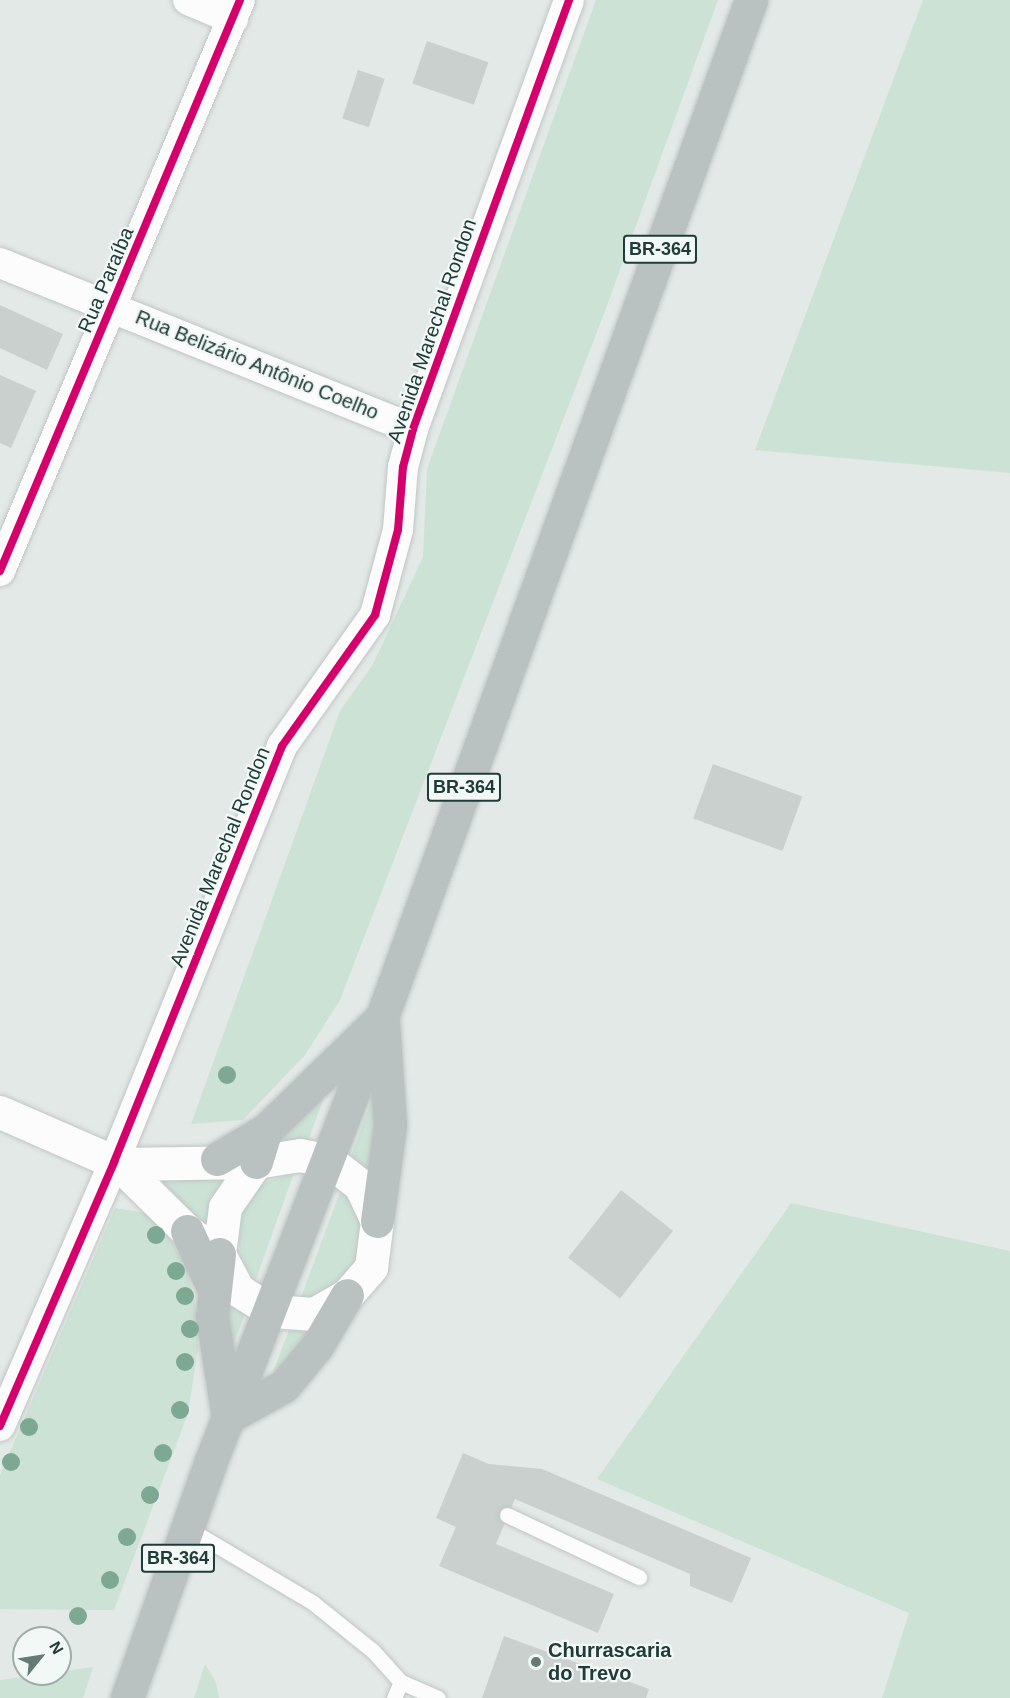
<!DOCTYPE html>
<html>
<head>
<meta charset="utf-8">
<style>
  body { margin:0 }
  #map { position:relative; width:1010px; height:1698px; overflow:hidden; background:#e3e9e7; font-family:Helvetica,sans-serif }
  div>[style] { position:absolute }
  .green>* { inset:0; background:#cce2d5 }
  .building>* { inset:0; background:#cad0ce; transform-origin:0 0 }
  .roads { filter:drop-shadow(0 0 2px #c0c6c4) drop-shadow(0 0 2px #c0c6c4) }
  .lane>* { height:15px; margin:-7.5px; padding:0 7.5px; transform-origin:7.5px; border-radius:7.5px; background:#fbfcfb }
  .street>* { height:30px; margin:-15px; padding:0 15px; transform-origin:15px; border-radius:15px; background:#fbfcfb }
  .secondary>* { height:33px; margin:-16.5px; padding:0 16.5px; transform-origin:16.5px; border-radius:16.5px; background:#fbfcfb }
  .highway>* { height:33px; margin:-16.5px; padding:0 16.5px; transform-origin:16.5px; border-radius:16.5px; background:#bac2c1 }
  .cycleway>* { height:8px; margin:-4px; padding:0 4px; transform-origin:4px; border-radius:4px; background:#d6006c }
  .trees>* { width:18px; height:18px; margin:-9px; border-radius:50%; background:#7da993 }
  .dots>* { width:16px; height:16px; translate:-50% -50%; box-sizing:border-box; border:3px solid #f1f8f5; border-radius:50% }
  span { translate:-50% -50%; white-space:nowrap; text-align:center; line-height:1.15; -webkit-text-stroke:4.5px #f1f8f5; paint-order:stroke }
  .shield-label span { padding:2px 4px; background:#f1f8f5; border:2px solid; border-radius:4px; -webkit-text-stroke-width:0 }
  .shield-label { font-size:18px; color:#213c38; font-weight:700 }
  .street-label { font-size:20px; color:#213c38 }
  .poi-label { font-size:20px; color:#213c38; font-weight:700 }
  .left { translate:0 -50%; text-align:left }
  .north { position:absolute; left:12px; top:1626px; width:60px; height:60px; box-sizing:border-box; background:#f1f8f5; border:2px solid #9eada9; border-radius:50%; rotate:60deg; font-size:16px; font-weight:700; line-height:24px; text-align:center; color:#213c38 }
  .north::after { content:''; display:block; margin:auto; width:21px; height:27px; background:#657975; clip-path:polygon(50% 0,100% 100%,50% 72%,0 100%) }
</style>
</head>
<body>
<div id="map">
  <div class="green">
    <div style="clip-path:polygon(596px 0,718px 0,605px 311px,340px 1000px,305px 1055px,243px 1120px,191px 1124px,340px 711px,373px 664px,423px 557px,427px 469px)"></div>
    <div style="clip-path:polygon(923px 0,1010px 0,1010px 473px,755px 450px)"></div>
    <div style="clip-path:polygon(329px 1083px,308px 1141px,274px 1143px)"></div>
    <div style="clip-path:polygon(374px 1094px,373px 1174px,350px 1159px)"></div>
    <div style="clip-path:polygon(142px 1171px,231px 1171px,211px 1200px,206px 1230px)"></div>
    <div style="clip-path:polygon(294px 1173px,255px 1282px,240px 1257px,239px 1215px,262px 1183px)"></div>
    <div style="clip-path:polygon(341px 1189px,363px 1220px,362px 1250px,344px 1280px,311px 1299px,300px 1300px)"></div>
    <div style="clip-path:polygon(791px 1203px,1010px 1251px,1010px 1698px,882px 1698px,909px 1613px,597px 1479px)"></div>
    <div style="clip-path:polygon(115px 1208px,147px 1213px,167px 1233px,188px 1271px,197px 1314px,198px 1348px,188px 1413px,114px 1610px,0 1609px,0 1475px)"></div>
    <div style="clip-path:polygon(223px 1292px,246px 1312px,227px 1360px)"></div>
    <div style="clip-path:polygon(290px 1327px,316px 1328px,268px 1386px)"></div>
    <div style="clip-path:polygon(205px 1664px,216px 1682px,219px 1698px,194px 1698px)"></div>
    <div style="clip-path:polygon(93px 1667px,83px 1698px,0 1698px,0 1680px)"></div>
  </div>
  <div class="building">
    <div style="left:427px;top:41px;width:65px;height:45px;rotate:19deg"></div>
    <div style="left:358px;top:70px;width:28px;height:51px;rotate:18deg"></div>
    <div style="clip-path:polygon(0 305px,63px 334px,47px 370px,0 348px)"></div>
    <div style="clip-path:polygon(0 375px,36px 391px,11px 448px,0 443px)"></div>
    <div style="left:713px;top:764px;width:95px;height:58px;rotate:20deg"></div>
    <div style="left:621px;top:1190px;width:66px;height:86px;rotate:38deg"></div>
    <div style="clip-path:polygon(463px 1453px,489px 1464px,542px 1469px,751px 1558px,732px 1603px,690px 1586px,690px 1574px,515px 1499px,496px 1544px,614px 1594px,598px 1633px,439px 1566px,456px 1527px,436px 1518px)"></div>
    <div style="clip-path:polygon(504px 1636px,649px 1689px,646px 1698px,482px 1698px)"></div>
  </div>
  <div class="roads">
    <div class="lane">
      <div style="left:507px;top:1515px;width:146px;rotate:25.2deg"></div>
      <div style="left:189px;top:1529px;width:143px;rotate:30.7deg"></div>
      <div style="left:312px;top:1602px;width:78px;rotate:38.8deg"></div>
      <div style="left:373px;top:1651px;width:42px;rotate:47.9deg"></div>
      <div style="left:401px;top:1682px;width:17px;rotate:114deg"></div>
      <div style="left:401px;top:1682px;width:40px;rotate:23.4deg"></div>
    </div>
    <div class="street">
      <div style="left:188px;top:0;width:49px;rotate:22.9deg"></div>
      <div style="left:0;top:263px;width:445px;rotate:21.9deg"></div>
      <div style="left:0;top:571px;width:619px;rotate:-67.2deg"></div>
      <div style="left:0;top:1426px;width:288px;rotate:-66.6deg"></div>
      <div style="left:114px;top:1162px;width:449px;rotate:-68deg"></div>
      <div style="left:282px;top:746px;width:161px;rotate:-54.6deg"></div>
      <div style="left:375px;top:615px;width:88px;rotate:-74.9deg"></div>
      <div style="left:398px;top:530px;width:63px;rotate:-85.5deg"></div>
      <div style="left:403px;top:467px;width:39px;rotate:-75deg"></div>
      <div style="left:413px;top:429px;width:456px;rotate:-70deg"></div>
    </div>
    <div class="secondary">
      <div style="left:0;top:1112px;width:130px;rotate:23.6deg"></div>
      <div style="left:119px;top:1164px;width:95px;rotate:44.6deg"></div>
      <div style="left:187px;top:1231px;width:39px;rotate:36deg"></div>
      <div style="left:219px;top:1254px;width:41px;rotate:62.2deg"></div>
      <div style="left:238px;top:1290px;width:40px;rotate:32deg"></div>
      <div style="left:272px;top:1311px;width:42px;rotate:4.1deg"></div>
      <div style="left:314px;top:1314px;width:38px;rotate:-30deg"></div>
      <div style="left:347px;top:1295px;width:37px;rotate:-49deg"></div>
      <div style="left:371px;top:1267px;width:46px;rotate:-82.6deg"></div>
      <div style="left:377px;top:1221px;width:40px;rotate:-115deg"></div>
      <div style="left:360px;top:1185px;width:41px;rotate:-142deg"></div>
      <div style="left:328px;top:1160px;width:28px;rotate:-170deg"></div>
      <div style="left:300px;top:1155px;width:45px;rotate:171deg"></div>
      <div style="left:256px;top:1162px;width:137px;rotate:179.2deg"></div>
      <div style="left:219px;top:1254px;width:47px;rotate:-82.7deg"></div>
      <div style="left:225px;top:1207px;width:55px;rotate:-55.4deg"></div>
    </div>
    <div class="highway">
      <div style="left:217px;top:1159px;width:57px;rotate:-30.6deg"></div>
      <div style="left:256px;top:1162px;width:34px;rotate:-73deg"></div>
      <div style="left:266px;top:1130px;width:158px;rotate:-44.2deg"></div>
      <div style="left:377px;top:1221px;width:97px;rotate:-82.3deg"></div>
      <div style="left:390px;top:1125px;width:102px;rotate:-93.9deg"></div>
      <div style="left:187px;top:1231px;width:60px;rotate:65.2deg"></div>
      <div style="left:219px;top:1254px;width:62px;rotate:96.4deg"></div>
      <div style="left:212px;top:1316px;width:102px;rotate:81deg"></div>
      <div style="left:228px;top:1417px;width:64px;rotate:-29deg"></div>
      <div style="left:284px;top:1386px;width:52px;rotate:-50.5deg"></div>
      <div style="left:317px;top:1346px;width:59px;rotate:-59.5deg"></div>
      <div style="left:127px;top:1698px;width:251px;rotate:-70.5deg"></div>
      <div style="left:211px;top:1461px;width:476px;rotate:-68.9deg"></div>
      <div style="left:382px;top:1017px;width:1082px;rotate:-70.06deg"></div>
    </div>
  </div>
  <div class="cycleway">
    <div style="left:0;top:571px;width:619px;rotate:-67.2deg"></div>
    <div style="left:0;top:1426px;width:288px;rotate:-66.6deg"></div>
    <div style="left:114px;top:1162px;width:449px;rotate:-68deg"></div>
    <div style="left:282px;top:746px;width:161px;rotate:-54.6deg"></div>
    <div style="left:375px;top:615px;width:88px;rotate:-74.9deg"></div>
    <div style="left:398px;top:530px;width:63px;rotate:-85.5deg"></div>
    <div style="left:403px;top:467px;width:39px;rotate:-75deg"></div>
    <div style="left:413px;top:429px;width:456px;rotate:-70deg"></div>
  </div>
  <div class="trees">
    <div style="left:227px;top:1075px"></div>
    <div style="left:156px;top:1235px"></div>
    <div style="left:176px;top:1271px"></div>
    <div style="left:185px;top:1296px"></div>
    <div style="left:190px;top:1329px"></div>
    <div style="left:185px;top:1362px"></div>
    <div style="left:180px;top:1410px"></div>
    <div style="left:29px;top:1427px"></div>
    <div style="left:163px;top:1453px"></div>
    <div style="left:11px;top:1462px"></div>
    <div style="left:150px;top:1495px"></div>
    <div style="left:127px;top:1537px"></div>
    <div style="left:110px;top:1580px"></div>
    <div style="left:78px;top:1616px"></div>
  </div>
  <div class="dots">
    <div style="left:536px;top:1662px;background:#657975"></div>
  </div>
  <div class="shield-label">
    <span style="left:660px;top:249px">BR-364</span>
    <span style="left:464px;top:787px">BR-364</span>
    <span style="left:178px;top:1558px">BR-364</span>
  </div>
  <div class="street-label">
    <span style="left:106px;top:280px;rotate:-67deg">Rua Paraíba</span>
    <span style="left:432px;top:331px;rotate:-71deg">Avenida Marechal Rondon</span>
    <span style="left:257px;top:365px;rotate:22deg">Rua Belizário Antônio Coelho</span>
    <span style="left:220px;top:857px;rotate:-68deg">Avenida Marechal Rondon</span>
  </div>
  <div class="poi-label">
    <span class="left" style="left:548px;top:1662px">Churrascaria<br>do Trevo</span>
  </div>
  <div class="north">N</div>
</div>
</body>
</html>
